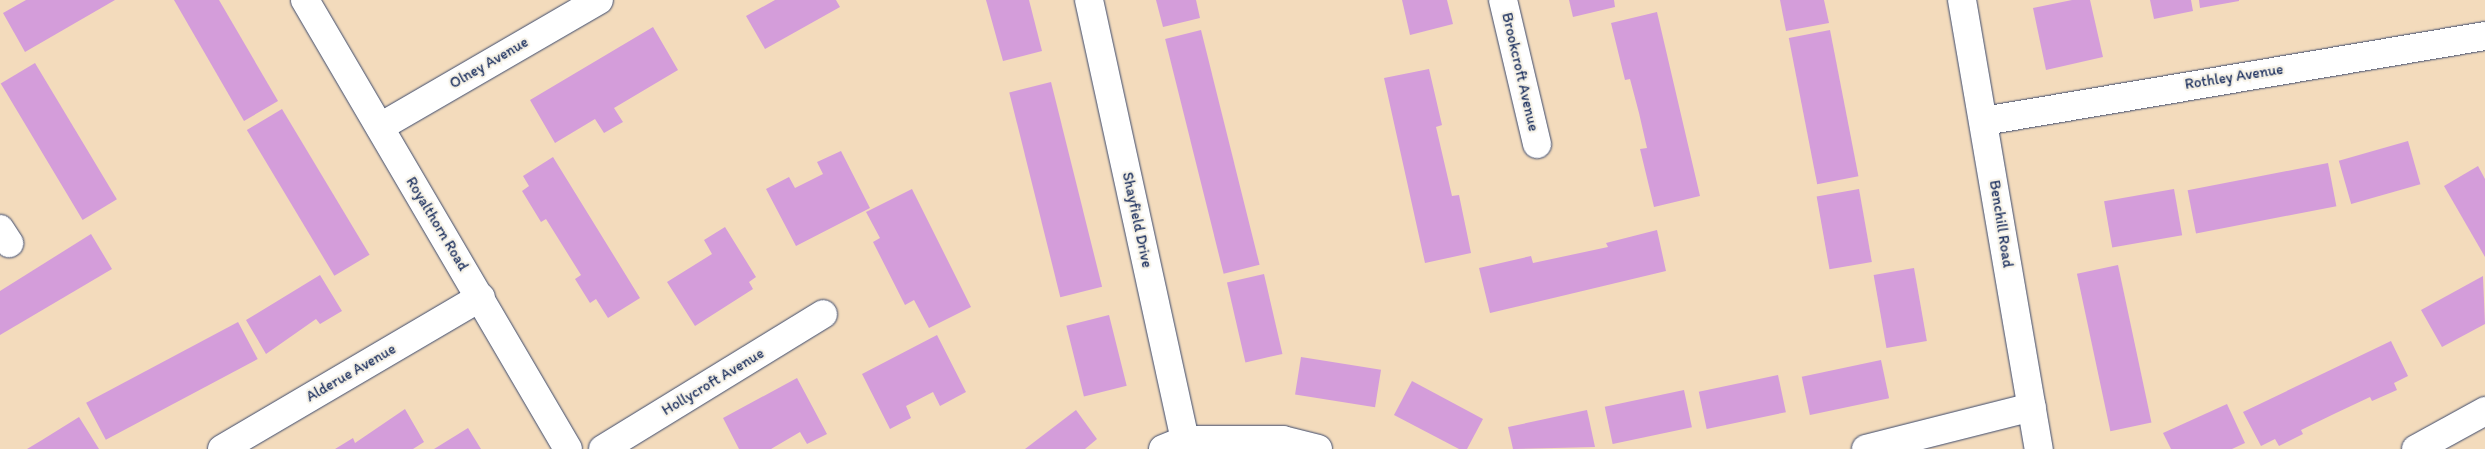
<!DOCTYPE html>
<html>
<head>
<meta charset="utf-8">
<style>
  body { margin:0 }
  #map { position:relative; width:2485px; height:449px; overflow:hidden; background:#f3dbbc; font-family:Itim,sans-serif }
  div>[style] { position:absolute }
  .building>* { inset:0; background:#d49dda; transform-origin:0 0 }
  .roads { filter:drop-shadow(0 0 1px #3b496c) drop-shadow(0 0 1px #3b496c) }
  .minor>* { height:28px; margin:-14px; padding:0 14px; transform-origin:14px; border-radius:14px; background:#fff }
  span { translate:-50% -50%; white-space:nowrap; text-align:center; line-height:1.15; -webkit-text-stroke:4.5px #f7f3e8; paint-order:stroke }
  .street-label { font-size:15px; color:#1b2f5e }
</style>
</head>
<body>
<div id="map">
  <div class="building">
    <div style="clip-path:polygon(26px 0,115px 0,25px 52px,3px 13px)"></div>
    <div style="clip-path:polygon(174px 0,219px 0,278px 101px,244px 121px)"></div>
    <div style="clip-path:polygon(775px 0,836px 0,840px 7px,765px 49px,746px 16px)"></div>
    <div style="clip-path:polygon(986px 0,1029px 0,1042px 51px,1003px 61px)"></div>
    <div style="clip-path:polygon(1156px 0,1196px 0,1200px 18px,1163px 27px)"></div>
    <div style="clip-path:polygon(1402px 0,1447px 0,1453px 24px,1410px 35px)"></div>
    <div style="clip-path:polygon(1569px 0,1614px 0,1615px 7px,1573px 17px)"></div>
    <div style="clip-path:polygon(1780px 0,1824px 0,1829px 23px,1786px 31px)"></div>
    <div style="clip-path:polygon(2072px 0,2090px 0,2103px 57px,2046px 70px,2033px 8px)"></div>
    <div style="clip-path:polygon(2150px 0,2191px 0,2193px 11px,2154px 19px)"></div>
    <div style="clip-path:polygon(2199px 0,2239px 0,2239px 1px,2200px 8px)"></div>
    <div style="clip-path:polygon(1657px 12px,1700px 196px,1654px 207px,1640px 149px,1647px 148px,1639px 113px,1630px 79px,1625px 80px,1611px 23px)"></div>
    <div style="clip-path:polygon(653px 27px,678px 70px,614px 108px,623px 122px,604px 133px,595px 119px,555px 143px,530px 100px)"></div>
    <div style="left:1201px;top:30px;width:242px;height:37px;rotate:76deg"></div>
    <div style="left:1830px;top:30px;width:149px;height:42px;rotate:79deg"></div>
    <div style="left:35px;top:63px;width:159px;height:40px;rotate:59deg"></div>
    <div style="clip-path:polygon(1429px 69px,1442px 125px,1436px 127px,1452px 196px,1459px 195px,1471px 253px,1425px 263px,1384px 78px)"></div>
    <div style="left:1051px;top:82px;width:211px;height:43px;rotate:76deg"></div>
    <div style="left:282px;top:109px;width:170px;height:41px;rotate:59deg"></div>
    <div style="left:2408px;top:141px;width:45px;height:72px;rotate:74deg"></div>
    <div style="clip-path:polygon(841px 151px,870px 208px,796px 246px,766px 189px,789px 177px,795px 188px,823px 174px,817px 162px)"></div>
    <div style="clip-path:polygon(553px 157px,640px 298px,608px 318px,596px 299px,590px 303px,575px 279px,581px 275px,546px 219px,541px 222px,522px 191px,529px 186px,523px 176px)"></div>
    <div style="left:2328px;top:163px;width:44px;height:143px;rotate:79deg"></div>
    <div style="clip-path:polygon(2478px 166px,2485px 179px,2485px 257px,2444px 186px)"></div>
    <div style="clip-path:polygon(912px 189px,971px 307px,929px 328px,914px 300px,905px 305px,873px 242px,880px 238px,866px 212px)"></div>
    <div style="left:1859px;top:189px;width:74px;height:43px;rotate:80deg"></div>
    <div style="left:2174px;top:189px;width:47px;height:71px;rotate:80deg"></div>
    <div style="clip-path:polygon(725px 227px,756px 277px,749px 282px,753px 289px,695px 326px,667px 282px,712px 254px,704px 240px)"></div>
    <div style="clip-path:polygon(1657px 230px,1666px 271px,1490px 313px,1479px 268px,1531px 256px,1533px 263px,1608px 247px,1606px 243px)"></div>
    <div style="clip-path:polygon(91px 234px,112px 269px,0 335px,0 291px)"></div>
    <div style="left:2118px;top:265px;width:161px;height:42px;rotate:78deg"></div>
    <div style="left:1914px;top:268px;width:74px;height:41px;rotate:80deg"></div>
    <div style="left:1264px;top:274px;width:82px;height:38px;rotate:77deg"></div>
    <div style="clip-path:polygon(320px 275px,342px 311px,320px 324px,316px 319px,266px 354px,246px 320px)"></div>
    <div style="clip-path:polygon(2483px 276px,2485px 324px,2442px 347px,2421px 310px)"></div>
    <div style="left:1109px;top:315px;width:73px;height:44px;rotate:76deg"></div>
    <div style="left:238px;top:322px;width:42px;height:172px;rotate:62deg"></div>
    <div style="clip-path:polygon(937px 335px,966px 392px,940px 406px,933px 392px,906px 406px,911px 418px,890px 429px,862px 374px)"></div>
    <div style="clip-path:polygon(2391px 341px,2408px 376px,2394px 383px,2397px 390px,2372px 401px,2370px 397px,2336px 413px,2301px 430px,2303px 434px,2279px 446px,2275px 439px,2261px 446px,2243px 412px)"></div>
    <div style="left:1301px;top:357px;width:81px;height:38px;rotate:9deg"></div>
    <div style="left:1881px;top:360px;width:39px;height:81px;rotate:78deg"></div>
    <div style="left:1778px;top:375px;width:38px;height:81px;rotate:78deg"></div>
    <div style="clip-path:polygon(797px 378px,827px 434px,807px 444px,800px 432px,771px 449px,739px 449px,723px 418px)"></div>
    <div style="clip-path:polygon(1412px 381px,1483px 419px,1467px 449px,1459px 449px,1394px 415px)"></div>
    <div style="left:1684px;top:390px;width:38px;height:81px;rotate:78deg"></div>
    <div style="clip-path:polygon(2227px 404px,2245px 443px,2232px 449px,2171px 449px,2163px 433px)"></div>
    <div style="clip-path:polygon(405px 409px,424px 442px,413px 449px,335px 449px,353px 438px,355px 443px)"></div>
    <div style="clip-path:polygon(1076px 410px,1097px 439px,1085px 449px,1025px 449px)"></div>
    <div style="clip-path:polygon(1587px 410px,1595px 447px,1513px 449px,1508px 427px)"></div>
    <div style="clip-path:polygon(79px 417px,99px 449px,27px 449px,42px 440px)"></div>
    <div style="clip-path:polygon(468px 428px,481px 449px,434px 449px)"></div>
  </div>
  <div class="roads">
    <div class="minor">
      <div style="left:305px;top:0;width:520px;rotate:59.64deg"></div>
      <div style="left:1089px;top:0;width:450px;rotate:77.7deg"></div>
      <div style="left:1185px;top:440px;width:98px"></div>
      <div style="left:1283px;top:440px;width:36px;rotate:14deg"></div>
      <div style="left:1503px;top:0;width:148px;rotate:76.7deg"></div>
      <div style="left:1962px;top:0;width:456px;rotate:80.3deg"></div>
      <div style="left:1984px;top:121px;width:508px;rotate:-9.63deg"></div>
      <div style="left:380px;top:127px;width:253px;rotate:-30.1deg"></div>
      <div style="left:0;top:229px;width:17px;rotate:57deg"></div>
      <div style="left:222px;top:449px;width:300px;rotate:-30.4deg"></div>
      <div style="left:603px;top:449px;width:258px;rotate:-31.5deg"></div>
      <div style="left:1163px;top:449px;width:24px;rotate:-22deg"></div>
      <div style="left:1866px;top:449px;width:171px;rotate:-14.2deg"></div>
      <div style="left:2416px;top:449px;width:79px;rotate:-28.8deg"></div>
    </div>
  </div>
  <div class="street-label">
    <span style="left:489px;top:63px;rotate:-30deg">Olney Avenue</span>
    <span style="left:1520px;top:72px;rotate:77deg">Brookcroft Avenue</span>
    <span style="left:2234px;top:77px;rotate:-9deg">Rothley Avenue</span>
    <span style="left:1137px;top:220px;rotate:78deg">Shayfield Drive</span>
    <span style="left:437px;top:224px;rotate:59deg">Royalthorn Road</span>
    <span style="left:2001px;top:224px;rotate:81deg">Benchill Road</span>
    <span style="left:351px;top:373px;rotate:-30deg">Alderue Avenue</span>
    <span style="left:713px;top:382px;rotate:-31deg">Hollycroft Avenue</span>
  </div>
</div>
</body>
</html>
